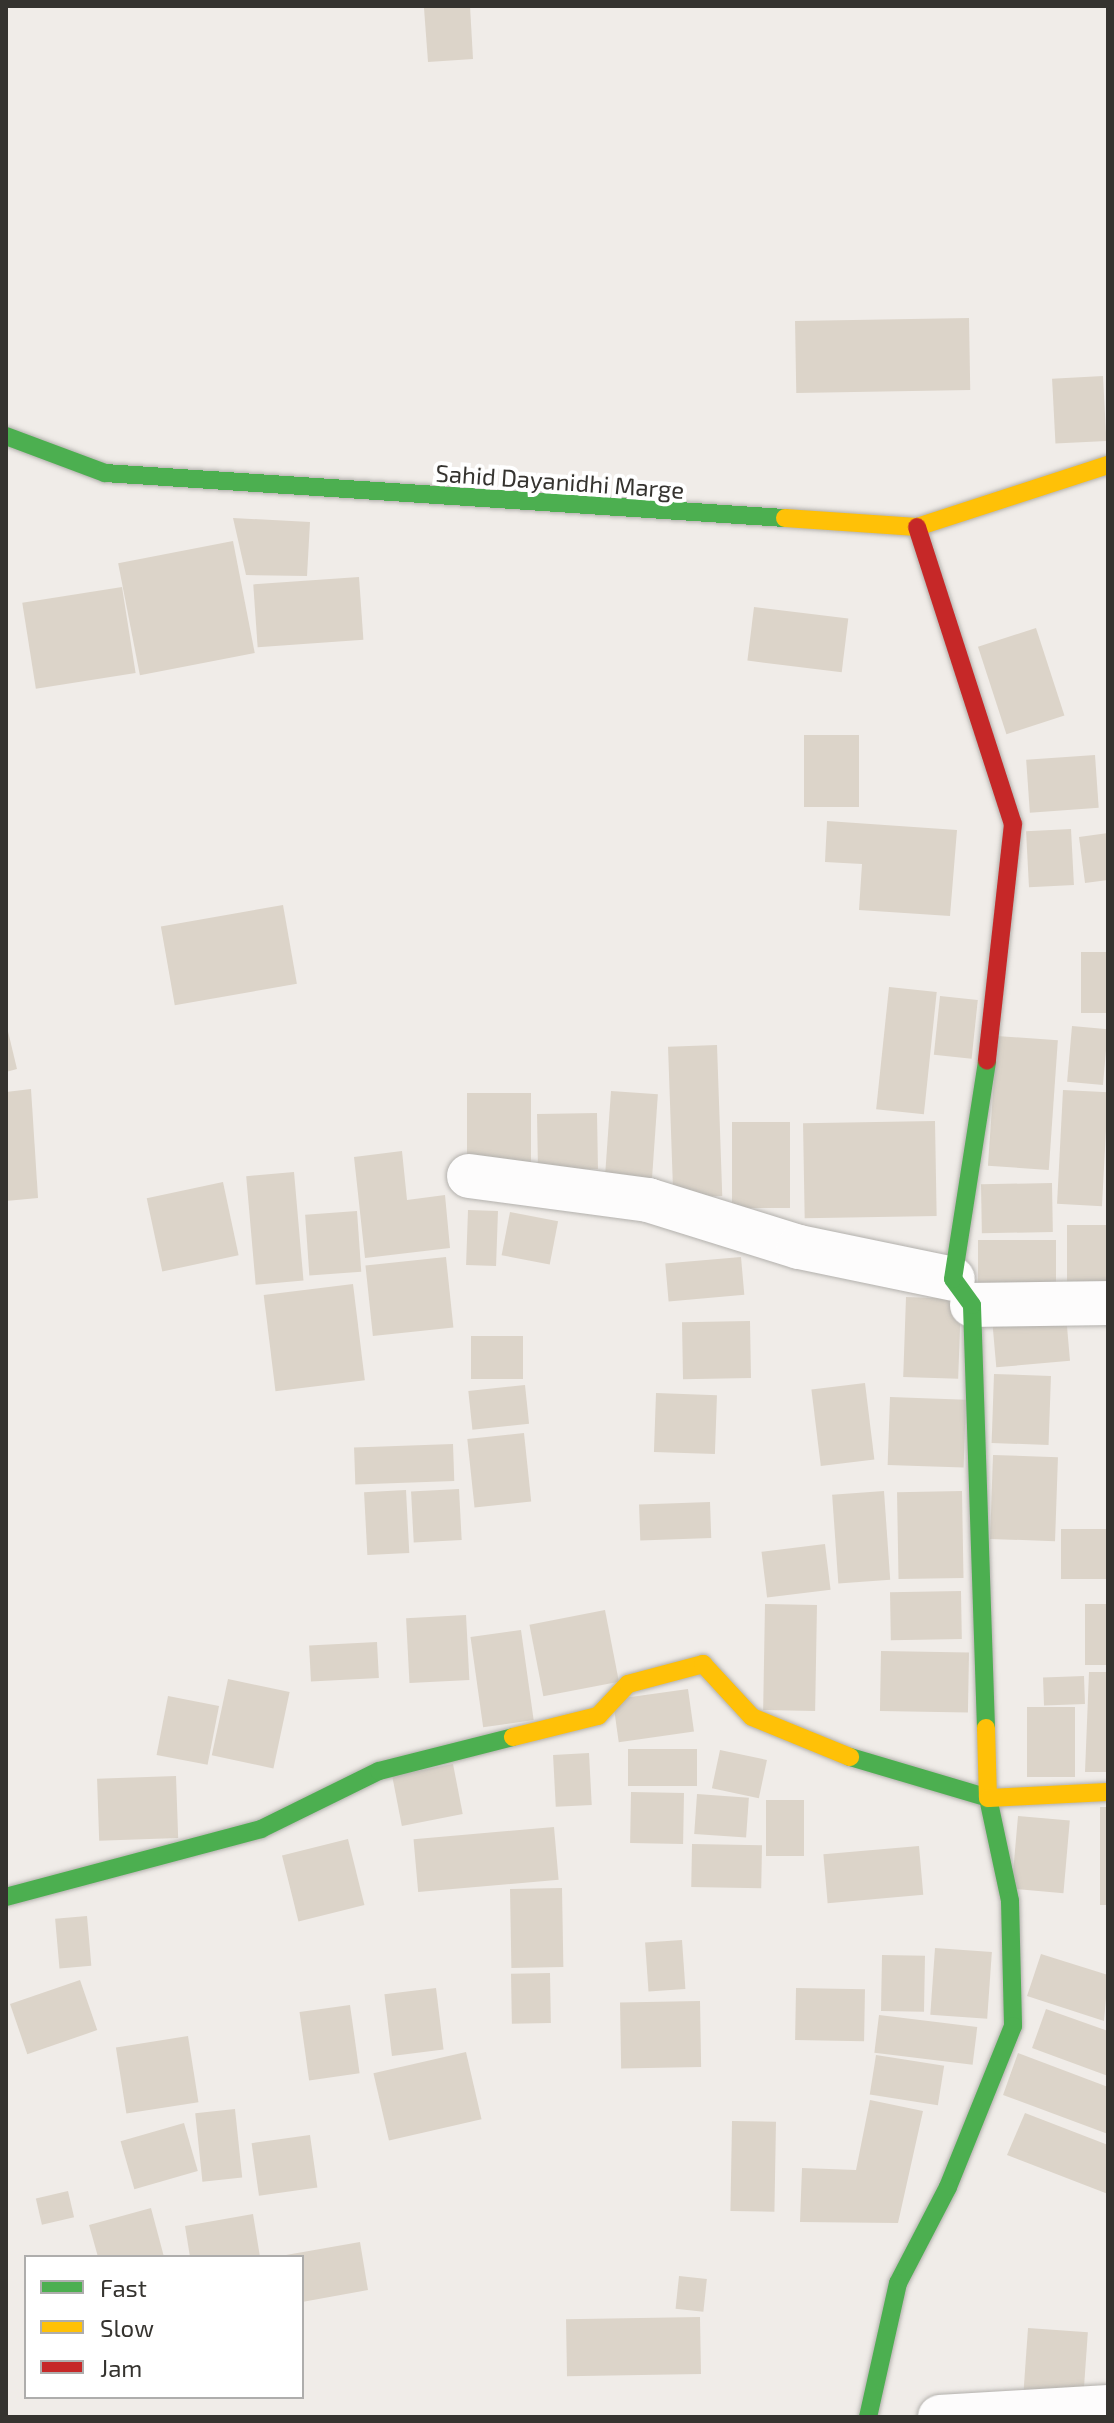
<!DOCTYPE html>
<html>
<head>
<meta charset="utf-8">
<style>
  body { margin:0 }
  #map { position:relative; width:1114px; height:2423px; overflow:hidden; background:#f0ece8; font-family:"Exo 2",sans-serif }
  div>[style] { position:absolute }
  .building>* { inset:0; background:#dcd4c9; transform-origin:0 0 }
  .roads { filter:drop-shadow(0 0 2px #b2b0ac) drop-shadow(0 0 2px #b2b0ac) }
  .street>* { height:44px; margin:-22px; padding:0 22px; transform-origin:22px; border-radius:22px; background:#fdfcfc }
  .fast>* { height:18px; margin:-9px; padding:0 9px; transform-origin:9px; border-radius:9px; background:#4caf50 }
  .slow>* { height:18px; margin:-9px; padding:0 9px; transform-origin:9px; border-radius:9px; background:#ffc107 }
  .jam>* { height:18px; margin:-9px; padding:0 9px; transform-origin:9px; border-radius:9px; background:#c62828 }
  span { translate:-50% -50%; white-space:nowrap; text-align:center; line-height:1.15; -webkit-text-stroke:8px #fff; paint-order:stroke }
  .street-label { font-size:24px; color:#35332f }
  .frame { position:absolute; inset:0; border:8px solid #35332f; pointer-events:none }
  .legend { position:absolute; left:24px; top:2255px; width:280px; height:144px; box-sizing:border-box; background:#fff; border:2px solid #aeadac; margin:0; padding:10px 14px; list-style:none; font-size:24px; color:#35332f }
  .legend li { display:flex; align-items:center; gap:16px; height:40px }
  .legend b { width:40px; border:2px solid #aeadac }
</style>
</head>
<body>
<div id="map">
  <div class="building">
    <div style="clip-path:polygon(452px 6px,470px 6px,473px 59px,428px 62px,424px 8px)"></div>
    <div style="left:969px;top:318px;width:72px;height:174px;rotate:89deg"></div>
    <div style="left:1103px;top:376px;width:65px;height:51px;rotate:87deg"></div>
    <div style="clip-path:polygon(233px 518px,310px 522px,307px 576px,246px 575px)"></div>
    <div style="left:233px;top:541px;width:114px;height:117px;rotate:79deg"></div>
    <div style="left:359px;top:577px;width:63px;height:106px;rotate:86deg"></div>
    <div style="left:122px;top:587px;width:87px;height:101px;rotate:81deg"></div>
    <div style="left:754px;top:607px;width:95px;height:54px;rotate:7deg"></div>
    <div style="left:1036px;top:628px;width:92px;height:61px;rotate:72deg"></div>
    <div style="left:804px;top:735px;width:55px;height:72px"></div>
    <div style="left:1095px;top:755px;width:53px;height:69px;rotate:86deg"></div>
    <div style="clip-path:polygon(827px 821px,957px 830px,950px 916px,859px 910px,862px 864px,825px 862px)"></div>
    <div style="left:1071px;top:829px;width:56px;height:45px;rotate:87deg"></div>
    <div style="clip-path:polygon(1108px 833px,1108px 880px,1085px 883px,1079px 837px)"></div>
    <div style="left:283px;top:905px;width:80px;height:124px;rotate:80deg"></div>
    <div style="left:1108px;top:952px;width:61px;height:27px;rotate:90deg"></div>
    <div style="left:889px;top:987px;width:48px;height:123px;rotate:6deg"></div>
    <div style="left:940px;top:996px;width:38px;height:59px;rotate:6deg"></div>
    <div style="clip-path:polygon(6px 1023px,17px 1069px,6px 1072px)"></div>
    <div style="left:1072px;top:1026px;width:36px;height:56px;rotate:5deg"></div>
    <div style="left:997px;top:1036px;width:61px;height:130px;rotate:4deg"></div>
    <div style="left:717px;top:1045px;width:151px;height:49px;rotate:88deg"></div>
    <div style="clip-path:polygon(31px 1089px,38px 1198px,6px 1201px,6px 1092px)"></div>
    <div style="left:1063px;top:1090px;width:45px;height:114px;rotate:3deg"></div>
    <div style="left:611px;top:1091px;width:47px;height:88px;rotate:4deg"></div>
    <div style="left:467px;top:1093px;width:64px;height:72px"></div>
    <div style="left:597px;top:1113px;width:56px;height:60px;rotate:89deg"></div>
    <div style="left:935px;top:1121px;width:95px;height:132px;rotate:89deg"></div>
    <div style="left:732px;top:1122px;width:58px;height:86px"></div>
    <div style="clip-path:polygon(402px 1151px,407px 1200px,445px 1195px,450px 1248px,365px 1258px,354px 1157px)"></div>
    <div style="left:294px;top:1172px;width:109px;height:48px;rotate:85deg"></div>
    <div style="left:223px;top:1182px;width:75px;height:78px;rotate:78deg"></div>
    <div style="left:1052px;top:1183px;width:49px;height:71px;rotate:89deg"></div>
    <div style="left:468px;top:1210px;width:30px;height:55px;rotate:2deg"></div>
    <div style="left:357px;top:1211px;width:61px;height:52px;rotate:86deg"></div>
    <div style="left:510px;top:1212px;width:49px;height:44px;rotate:11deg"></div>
    <div style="left:1108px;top:1225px;width:67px;height:41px;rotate:90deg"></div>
    <div style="left:1056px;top:1240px;width:49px;height:78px;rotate:90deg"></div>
    <div style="left:446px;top:1257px;width:71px;height:81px;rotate:84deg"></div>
    <div style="left:741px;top:1257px;width:38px;height:76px;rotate:85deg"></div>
    <div style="left:353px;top:1284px;width:97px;height:90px;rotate:83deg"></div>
    <div style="left:906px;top:1297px;width:55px;height:80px;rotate:2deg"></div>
    <div style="left:1066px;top:1315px;width:46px;height:74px;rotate:85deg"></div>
    <div style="left:750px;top:1321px;width:57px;height:68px;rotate:89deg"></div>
    <div style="left:471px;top:1336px;width:52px;height:43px"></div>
    <div style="left:994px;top:1374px;width:57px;height:69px;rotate:2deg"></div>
    <div style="left:865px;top:1383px;width:77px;height:54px;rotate:83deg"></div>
    <div style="left:525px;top:1385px;width:39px;height:57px;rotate:84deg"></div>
    <div style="left:656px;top:1393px;width:61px;height:59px;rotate:2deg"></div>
    <div style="left:890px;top:1397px;width:76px;height:68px;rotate:2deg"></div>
    <div style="left:524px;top:1433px;width:69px;height:57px;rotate:84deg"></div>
    <div style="left:453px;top:1444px;width:37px;height:99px;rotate:88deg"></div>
    <div style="left:993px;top:1455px;width:65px;height:84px;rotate:2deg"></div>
    <div style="left:459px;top:1489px;width:51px;height:48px;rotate:87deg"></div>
    <div style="left:406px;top:1490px;width:63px;height:42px;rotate:87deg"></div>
    <div style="left:884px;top:1491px;width:89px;height:52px;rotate:86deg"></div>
    <div style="left:962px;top:1491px;width:87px;height:65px;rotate:89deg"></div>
    <div style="left:710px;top:1502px;width:36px;height:71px;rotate:88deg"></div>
    <div style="left:1108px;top:1529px;width:50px;height:47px;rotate:90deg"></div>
    <div style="left:825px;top:1544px;width:46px;height:64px;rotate:83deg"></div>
    <div style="left:961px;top:1591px;width:48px;height:71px;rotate:89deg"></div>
    <div style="left:765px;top:1604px;width:52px;height:106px;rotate:1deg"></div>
    <div style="left:1085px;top:1604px;width:23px;height:61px"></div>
    <div style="left:605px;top:1610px;width:73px;height:77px;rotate:79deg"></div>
    <div style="left:466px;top:1615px;width:65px;height:60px;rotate:87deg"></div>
    <div style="left:521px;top:1630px;width:91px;height:51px;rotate:82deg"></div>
    <div style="left:377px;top:1642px;width:36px;height:68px;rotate:87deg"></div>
    <div style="left:881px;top:1651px;width:88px;height:60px;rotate:1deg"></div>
    <div style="clip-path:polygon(1089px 1672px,1108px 1672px,1108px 1772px,1085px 1772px)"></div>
    <div style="left:1084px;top:1676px;width:28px;height:41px;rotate:88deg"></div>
    <div style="left:228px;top:1679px;width:63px;height:78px;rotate:12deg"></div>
    <div style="left:688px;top:1689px;width:43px;height:76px;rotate:82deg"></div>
    <div style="left:168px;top:1696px;width:52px;height:60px;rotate:11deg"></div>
    <div style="left:1027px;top:1707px;width:48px;height:70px"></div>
    <div style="left:697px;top:1749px;width:37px;height:69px;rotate:90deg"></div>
    <div style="left:720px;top:1750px;width:48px;height:39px;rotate:12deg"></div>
    <div style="left:589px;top:1753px;width:52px;height:36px;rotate:87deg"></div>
    <div style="left:453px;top:1764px;width:51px;height:62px;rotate:79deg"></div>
    <div style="left:176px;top:1776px;width:62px;height:79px;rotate:88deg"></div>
    <div style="left:631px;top:1792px;width:53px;height:51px;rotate:1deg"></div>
    <div style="left:697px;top:1794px;width:52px;height:40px;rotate:4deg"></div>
    <div style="left:766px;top:1800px;width:38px;height:56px"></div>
    <div style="left:1100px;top:1807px;width:8px;height:98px"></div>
    <div style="left:1018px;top:1816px;width:52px;height:73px;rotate:5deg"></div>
    <div style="left:554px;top:1827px;width:53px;height:141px;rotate:85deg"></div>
    <div style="left:348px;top:1839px;width:68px;height:68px;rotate:76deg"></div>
    <div style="left:692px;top:1844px;width:70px;height:43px;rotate:1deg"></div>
    <div style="left:919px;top:1846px;width:49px;height:96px;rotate:85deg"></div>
    <div style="left:562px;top:1888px;width:79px;height:52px;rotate:89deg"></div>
    <div style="left:87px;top:1916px;width:50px;height:32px;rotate:85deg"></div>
    <div style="left:682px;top:1940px;width:49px;height:37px;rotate:86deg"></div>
    <div style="left:935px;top:1948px;width:57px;height:67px;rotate:4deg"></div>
    <div style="clip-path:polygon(1041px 1954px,1108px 1975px,1104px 2021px,1027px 1996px)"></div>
    <div style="left:882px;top:1955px;width:43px;height:56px;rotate:1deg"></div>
    <div style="left:550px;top:1973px;width:50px;height:39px;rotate:89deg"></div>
    <div style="left:80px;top:1980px;width:53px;height:74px;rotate:71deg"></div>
    <div style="left:436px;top:1988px;width:62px;height:52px;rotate:83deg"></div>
    <div style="left:796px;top:1988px;width:69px;height:52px;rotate:1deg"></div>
    <div style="left:700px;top:2001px;width:66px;height:80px;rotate:89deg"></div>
    <div style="left:350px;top:2005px;width:69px;height:51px;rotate:82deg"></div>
    <div style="clip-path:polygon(1046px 2009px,1108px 2031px,1108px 2076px,1032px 2048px)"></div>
    <div style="left:879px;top:2015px;width:99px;height:38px;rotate:7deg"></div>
    <div style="left:188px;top:2036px;width:67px;height:73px;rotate:81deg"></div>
    <div style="left:466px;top:2052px;width:69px;height:95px;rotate:77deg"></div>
    <div style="clip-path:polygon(1018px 2053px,1108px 2087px,1108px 2134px,1003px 2095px)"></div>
    <div style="left:876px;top:2055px;width:69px;height:40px;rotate:9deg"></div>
    <div style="clip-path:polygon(870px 2100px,923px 2111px,898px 2223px,800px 2222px,802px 2168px,856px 2170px)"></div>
    <div style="left:235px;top:2109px;width:69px;height:40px;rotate:84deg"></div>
    <div style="clip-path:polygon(1025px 2113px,1108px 2145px,1108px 2194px,1007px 2155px)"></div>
    <div style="left:732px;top:2121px;width:44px;height:90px;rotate:1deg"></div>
    <div style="left:184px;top:2123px;width:50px;height:66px;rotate:74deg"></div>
    <div style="left:310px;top:2135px;width:53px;height:59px;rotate:82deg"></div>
    <div style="left:68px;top:2191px;width:27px;height:33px;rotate:77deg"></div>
    <div style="clip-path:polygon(151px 2208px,164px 2257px,98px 2257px,89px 2225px)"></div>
    <div style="clip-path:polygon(253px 2214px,260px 2257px,190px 2257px,185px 2226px)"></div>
    <div style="clip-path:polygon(360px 2242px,368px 2290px,302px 2302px,302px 2257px,286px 2255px)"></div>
    <div style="left:679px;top:2276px;width:28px;height:33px;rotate:6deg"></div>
    <div style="left:700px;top:2317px;width:57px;height:134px;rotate:89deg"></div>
    <div style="left:1028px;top:2328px;width:60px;height:69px;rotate:4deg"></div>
  </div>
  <div class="roads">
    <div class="street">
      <div style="left:469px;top:1176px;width:181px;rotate:7.6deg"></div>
      <div style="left:648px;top:1200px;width:158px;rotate:17.3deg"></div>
      <div style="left:799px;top:1247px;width:157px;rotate:11.7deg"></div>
      <div style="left:972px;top:1305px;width:136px;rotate:-0.8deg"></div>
      <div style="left:940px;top:2417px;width:168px;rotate:-3.4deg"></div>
    </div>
    <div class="fast">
      <div style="left:6px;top:436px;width:106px;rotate:20.5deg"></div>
      <div style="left:105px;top:473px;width:681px;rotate:3.79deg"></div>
      <div style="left:986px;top:1728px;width:423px;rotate:-91.9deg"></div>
      <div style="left:972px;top:1305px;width:32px;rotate:-126deg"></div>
      <div style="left:953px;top:1279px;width:221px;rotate:-81.1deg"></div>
      <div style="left:850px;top:1757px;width:144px;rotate:16.5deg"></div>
      <div style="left:988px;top:1798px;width:105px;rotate:77.9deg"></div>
      <div style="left:1010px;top:1901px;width:125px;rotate:88.6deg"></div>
      <div style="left:1013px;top:2026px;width:174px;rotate:112deg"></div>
      <div style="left:948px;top:2187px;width:108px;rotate:117.5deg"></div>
      <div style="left:898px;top:2283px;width:137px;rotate:102.6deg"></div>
      <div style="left:6px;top:1897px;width:264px;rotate:-14.9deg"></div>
      <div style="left:261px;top:1829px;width:131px;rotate:-26.2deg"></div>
      <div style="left:379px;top:1771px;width:138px;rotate:-14.2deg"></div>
    </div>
    <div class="slow">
      <div style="left:785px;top:518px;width:132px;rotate:3.9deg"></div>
      <div style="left:917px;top:527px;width:201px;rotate:-18deg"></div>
      <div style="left:986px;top:1728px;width:70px;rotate:88.4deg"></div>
      <div style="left:988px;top:1798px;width:120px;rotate:-2.9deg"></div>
      <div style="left:513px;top:1737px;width:88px;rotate:-13.9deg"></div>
      <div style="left:598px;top:1716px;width:44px;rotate:-46.8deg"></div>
      <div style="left:628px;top:1684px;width:78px;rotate:-14.9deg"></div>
      <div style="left:703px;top:1664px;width:72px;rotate:47.2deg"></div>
      <div style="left:752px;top:1717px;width:106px;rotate:22.2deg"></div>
    </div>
    <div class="jam">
      <div style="left:917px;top:527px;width:312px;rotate:72.1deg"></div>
      <div style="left:1013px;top:824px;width:238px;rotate:96.3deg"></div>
    </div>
  </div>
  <div class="street-label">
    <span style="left:560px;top:481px;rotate:4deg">Sahid Dayanidhi Marge</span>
  </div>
  <div class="frame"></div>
  <ul class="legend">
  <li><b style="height:10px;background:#4caf50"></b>Fast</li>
  <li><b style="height:10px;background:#ffc107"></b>Slow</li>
  <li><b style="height:10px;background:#c62828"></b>Jam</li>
  </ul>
</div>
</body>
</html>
